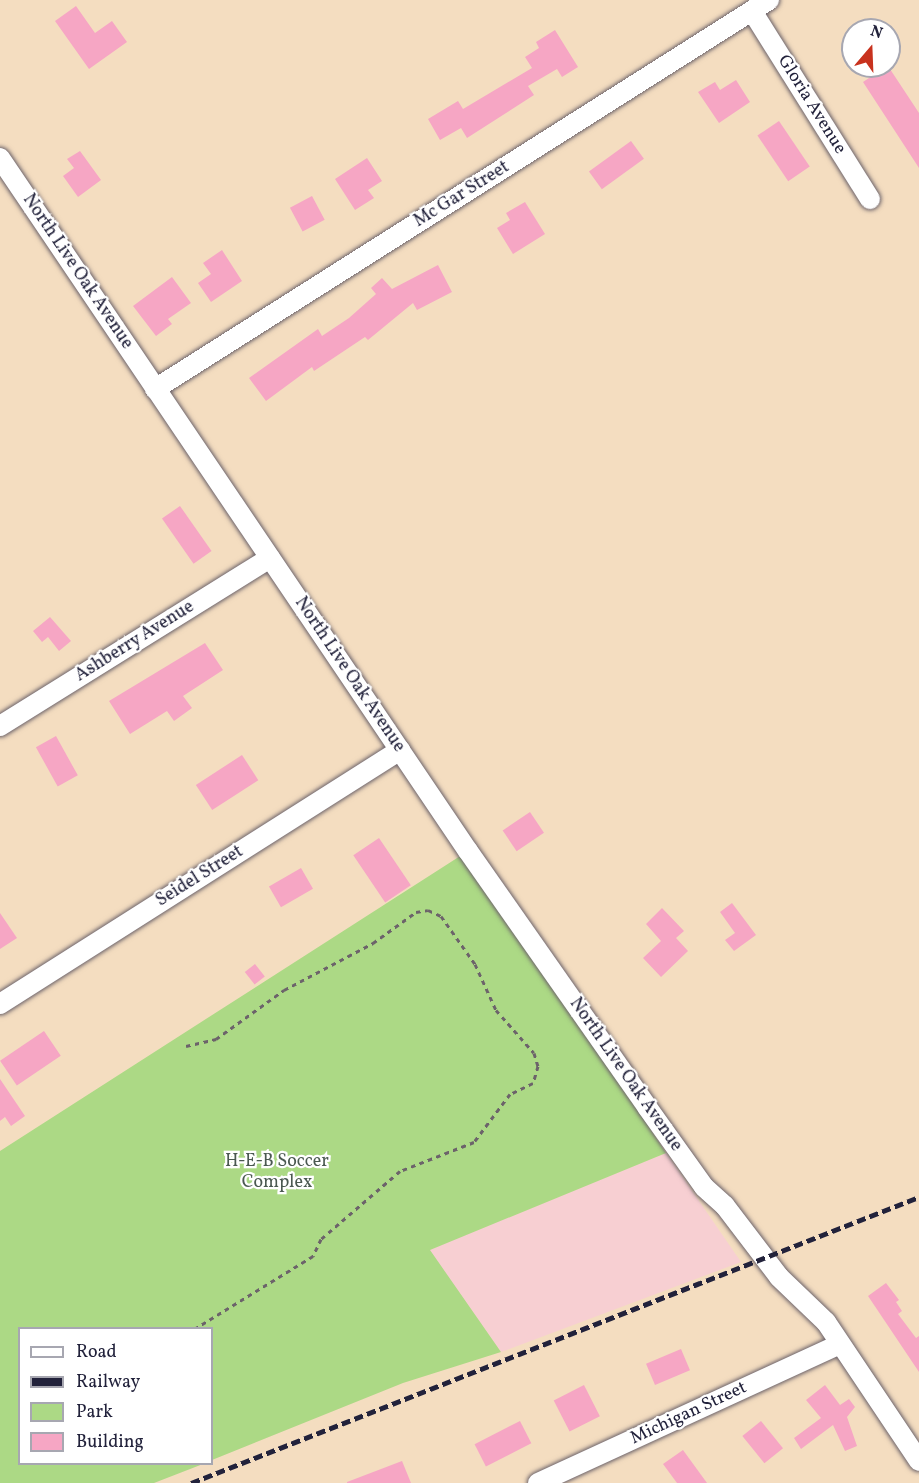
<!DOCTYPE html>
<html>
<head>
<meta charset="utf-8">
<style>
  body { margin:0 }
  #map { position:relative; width:919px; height:1483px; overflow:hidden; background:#f4ddc0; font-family:Vollkorn,serif }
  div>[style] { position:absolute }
  .built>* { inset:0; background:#f7cfd2 }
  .green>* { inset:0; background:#acd985 }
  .building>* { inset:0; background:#f6a6c4; transform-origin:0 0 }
  .path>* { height:3px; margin-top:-1.5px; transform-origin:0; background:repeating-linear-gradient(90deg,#6c636a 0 4.5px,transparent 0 9px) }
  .roads { filter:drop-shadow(0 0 2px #6c636a) drop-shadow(0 0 2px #6c636a) }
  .minor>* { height:20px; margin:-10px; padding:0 10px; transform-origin:10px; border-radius:10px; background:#fff }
  .rail>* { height:4.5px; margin-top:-2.25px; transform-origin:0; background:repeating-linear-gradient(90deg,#22223b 0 9px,transparent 0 13.5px) }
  span { translate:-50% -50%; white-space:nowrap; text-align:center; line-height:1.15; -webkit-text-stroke:4.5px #fff; paint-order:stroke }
  .street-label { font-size:18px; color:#22223b }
  .park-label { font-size:18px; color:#4b5951 }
  .legend { position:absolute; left:18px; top:1327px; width:195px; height:138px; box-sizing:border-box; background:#fff; border:2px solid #a7a7b1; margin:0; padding:8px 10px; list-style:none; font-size:18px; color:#22223b }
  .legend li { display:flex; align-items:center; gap:12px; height:30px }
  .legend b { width:30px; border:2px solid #a7a7b1 }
  .north { position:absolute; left:841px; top:18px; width:60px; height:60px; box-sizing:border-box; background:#fff; border:2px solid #a7a7b1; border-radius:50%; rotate:19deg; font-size:16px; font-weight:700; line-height:24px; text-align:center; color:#22223b }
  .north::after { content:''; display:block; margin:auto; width:21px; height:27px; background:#c8321e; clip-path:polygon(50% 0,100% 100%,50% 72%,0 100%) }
</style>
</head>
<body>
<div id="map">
  <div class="built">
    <div style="clip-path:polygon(666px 1153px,741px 1262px,501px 1352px,429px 1250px)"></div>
  </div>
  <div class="green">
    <div style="clip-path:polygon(468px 851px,666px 1153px,430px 1250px,501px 1352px,403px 1383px,212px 1460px,212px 1328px,20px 1328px,20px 1464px,203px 1464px,154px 1483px,0 1483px,0 1151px)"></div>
  </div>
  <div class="building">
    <div style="clip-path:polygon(76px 6px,95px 33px,112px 21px,127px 42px,89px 69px,55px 21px)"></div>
    <div style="clip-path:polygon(555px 30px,578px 67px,562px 77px,557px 69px,528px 86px,534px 95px,467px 138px,461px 128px,440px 140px,428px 119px,458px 101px,463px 109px,532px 68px,525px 57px,539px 48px,536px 42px)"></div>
    <div style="clip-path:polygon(865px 66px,888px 66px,919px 113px,919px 168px,863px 82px,872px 76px)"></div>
    <div style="clip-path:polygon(736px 80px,750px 102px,719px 123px,698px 92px,715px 82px,720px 90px)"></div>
    <div style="left:779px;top:121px;width:55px;height:26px;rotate:56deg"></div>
    <div style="left:631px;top:141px;width:22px;height:52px;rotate:54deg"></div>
    <div style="clip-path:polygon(80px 151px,101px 180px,78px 197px,63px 176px,74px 168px,67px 159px)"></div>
    <div style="clip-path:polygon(367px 158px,382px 181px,368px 190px,374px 198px,355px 210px,335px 179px)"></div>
    <div style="left:312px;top:196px;width:27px;height:25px;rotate:62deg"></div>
    <div style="clip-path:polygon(525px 202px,545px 234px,513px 254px,497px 228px,510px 220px,506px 213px)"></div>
    <div style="clip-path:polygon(222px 250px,242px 281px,211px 302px,198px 283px,211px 274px,203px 263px)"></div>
    <div style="clip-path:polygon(438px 265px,452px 292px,417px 310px,413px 303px,368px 340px,365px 337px,314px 371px,312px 367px,266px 401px,249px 378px,318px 329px,322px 336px,349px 318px,376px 294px,371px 288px,382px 278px,392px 289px)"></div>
    <div style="clip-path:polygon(172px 277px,191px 303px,168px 319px,172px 324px,156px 336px,133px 306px)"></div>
    <div style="left:180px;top:506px;width:55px;height:22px;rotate:55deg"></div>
    <div style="clip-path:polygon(50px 617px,71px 641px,59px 651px,48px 637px,42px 642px,33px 631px)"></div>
    <div style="clip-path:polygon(205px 643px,223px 670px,183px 696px,192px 708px,174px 721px,167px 711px,130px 734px,109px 701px)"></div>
    <div style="left:56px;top:736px;width:45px;height:23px;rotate:61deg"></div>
    <div style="left:242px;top:755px;width:30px;height:55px;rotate:57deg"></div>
    <div style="left:530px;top:812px;width:25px;height:33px;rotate:56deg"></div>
    <div style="left:379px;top:838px;width:57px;height:31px;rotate:56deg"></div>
    <div style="left:301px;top:868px;width:24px;height:37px;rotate:60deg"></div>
    <div style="clip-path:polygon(732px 903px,756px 935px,734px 951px,725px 940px,735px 933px,720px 912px)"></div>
    <div style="clip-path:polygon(662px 908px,684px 931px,676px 938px,688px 951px,661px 977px,643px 958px,661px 941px,646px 924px)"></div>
    <div style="clip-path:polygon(0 913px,17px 938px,0 949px)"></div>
    <div style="left:255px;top:964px;width:16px;height:13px;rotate:52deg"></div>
    <div style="left:44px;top:1031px;width:30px;height:53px;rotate:56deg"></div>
    <div style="clip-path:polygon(0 1079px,25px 1116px,11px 1126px,5px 1117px,0 1121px)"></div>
    <div style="clip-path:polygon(886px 1283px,899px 1300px,896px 1302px,902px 1311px,898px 1314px,916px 1338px,919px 1336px,919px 1372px,868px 1296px)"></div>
    <div style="left:681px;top:1349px;width:23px;height:38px;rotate:67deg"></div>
    <div style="left:584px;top:1385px;width:35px;height:34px;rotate:63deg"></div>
    <div style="clip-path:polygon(825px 1385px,840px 1405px,849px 1399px,855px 1407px,847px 1417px,857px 1446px,845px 1451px,833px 1425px,801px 1449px,794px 1438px,821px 1418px,806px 1400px)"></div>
    <div style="left:520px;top:1421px;width:25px;height:51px;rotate:63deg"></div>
    <div style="left:761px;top:1421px;width:35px;height:24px;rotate:51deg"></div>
    <div style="clip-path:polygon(683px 1450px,707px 1483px,677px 1483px,663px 1464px)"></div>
    <div style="clip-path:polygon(402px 1461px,411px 1483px,347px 1483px,347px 1482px)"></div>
  </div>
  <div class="path">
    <div style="left:186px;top:1046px;width:31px;rotate:-13deg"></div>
    <div style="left:216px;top:1039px;width:84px;rotate:-35.8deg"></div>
    <div style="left:284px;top:990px;width:101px;rotate:-27.8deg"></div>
    <div style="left:373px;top:943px;width:53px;rotate:-35.8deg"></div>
    <div style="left:416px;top:912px;width:12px;rotate:-9deg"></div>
    <div style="left:428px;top:910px;width:14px;rotate:25deg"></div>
    <div style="left:441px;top:916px;width:59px;rotate:54.7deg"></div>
    <div style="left:475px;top:964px;width:51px;rotate:65.5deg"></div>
    <div style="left:496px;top:1010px;width:57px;rotate:48.5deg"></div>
    <div style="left:534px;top:1053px;width:14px;rotate:73deg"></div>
    <div style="left:538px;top:1066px;width:18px;rotate:106deg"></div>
    <div style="left:533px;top:1083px;width:25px;rotate:154deg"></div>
    <div style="left:510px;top:1094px;width:60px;rotate:126.9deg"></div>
    <div style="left:474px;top:1142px;width:79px;rotate:158.6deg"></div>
    <div style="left:400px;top:1171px;width:104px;rotate:139.3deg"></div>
    <div style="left:321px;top:1239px;width:19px;rotate:115deg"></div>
    <div style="left:313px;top:1256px;width:137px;rotate:148.4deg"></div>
  </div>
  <div class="roads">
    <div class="minor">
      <div style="left:752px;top:11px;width:222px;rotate:57.9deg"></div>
      <div style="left:0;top:158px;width:836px;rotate:55.97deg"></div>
      <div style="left:468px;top:851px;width:312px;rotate:55deg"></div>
      <div style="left:647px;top:1107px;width:98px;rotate:54.5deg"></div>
      <div style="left:704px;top:1187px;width:28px;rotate:42deg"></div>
      <div style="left:725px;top:1206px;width:89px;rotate:52.7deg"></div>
      <div style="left:779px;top:1277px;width:65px;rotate:43.8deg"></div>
      <div style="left:826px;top:1322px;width:167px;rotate:56.2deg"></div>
      <div style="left:155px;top:389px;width:727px;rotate:-32.36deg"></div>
      <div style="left:0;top:726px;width:318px;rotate:-31.9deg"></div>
      <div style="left:0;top:1004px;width:474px;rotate:-32.4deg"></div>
      <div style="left:538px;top:1483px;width:332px;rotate:-24.7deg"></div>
    </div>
  </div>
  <div class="rail">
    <div style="left:191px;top:1483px;width:782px;rotate:-21.45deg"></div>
  </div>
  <div class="street-label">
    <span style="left:811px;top:105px;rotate:58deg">Gloria Avenue</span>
    <span style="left:462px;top:195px;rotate:-32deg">Mc Gar Street</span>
    <span style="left:77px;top:272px;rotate:56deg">North Live Oak Avenue</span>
    <span style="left:135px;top:642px;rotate:-32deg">Ashberry Avenue</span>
    <span style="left:349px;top:675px;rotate:56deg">North Live Oak Avenue</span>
    <span style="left:200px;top:877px;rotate:-32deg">Seidel Street</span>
    <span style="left:625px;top:1075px;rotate:55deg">North Live Oak Avenue</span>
    <span style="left:689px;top:1414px;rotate:-25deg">Michigan Street</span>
  </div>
  <div class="park-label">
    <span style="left:277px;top:1173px">H-E-B Soccer<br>Complex</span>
  </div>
  <ul class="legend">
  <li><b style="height:8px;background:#fff"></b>Road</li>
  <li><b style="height:8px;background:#22223b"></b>Railway</li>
  <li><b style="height:16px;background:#acd985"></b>Park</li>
  <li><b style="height:16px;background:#f6a6c4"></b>Building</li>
  </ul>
  <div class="north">N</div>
</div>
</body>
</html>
